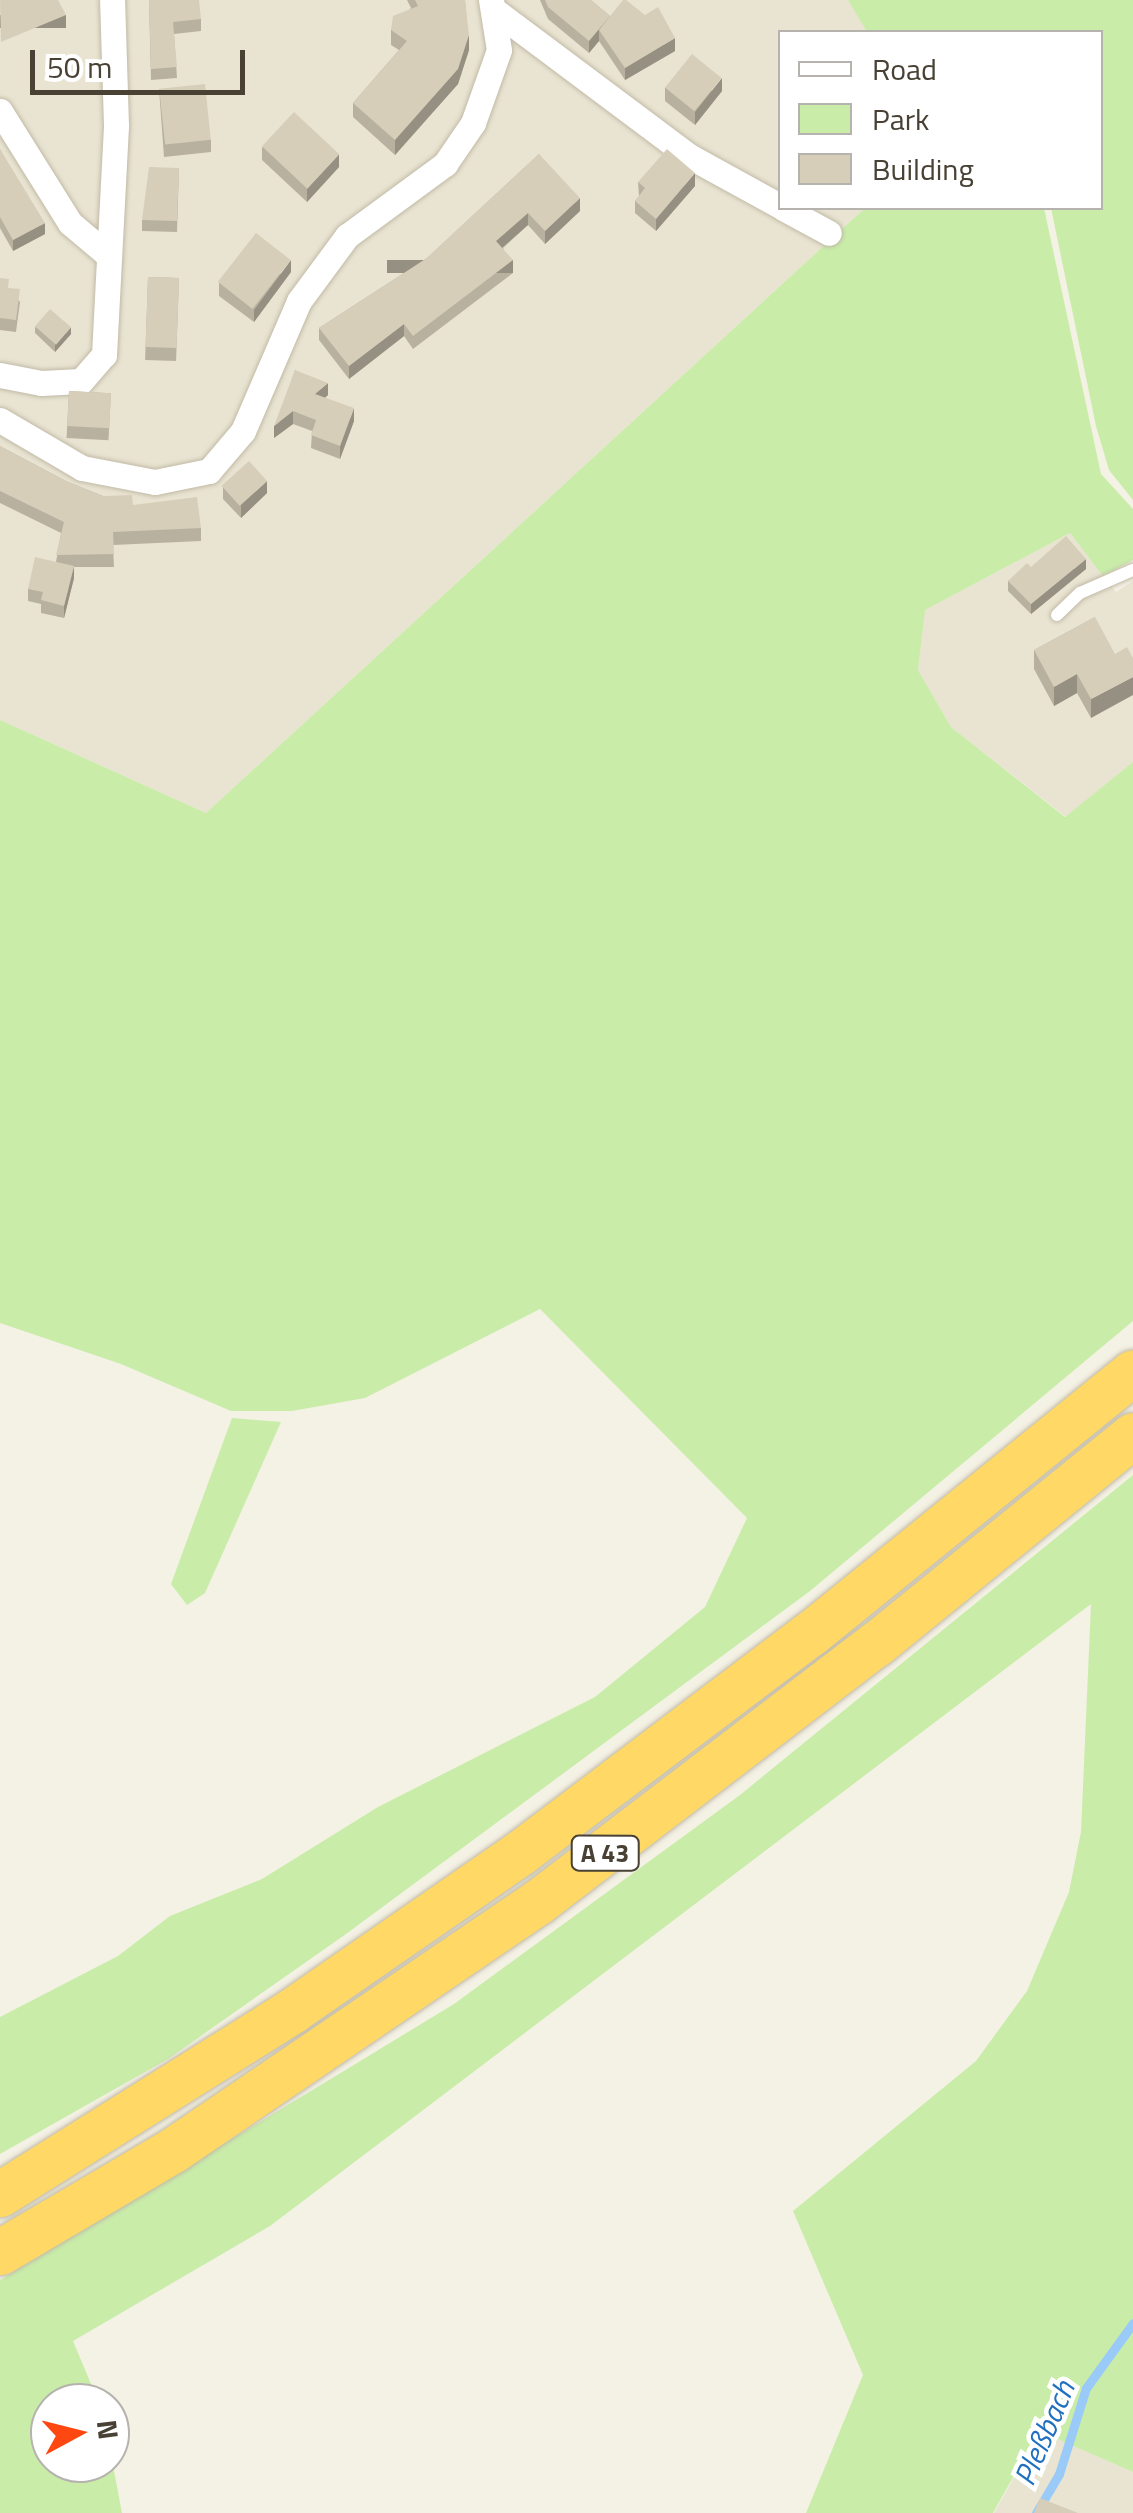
<!DOCTYPE html>
<html>
<head>
<meta charset="utf-8">
<style>
  body { margin:0 }
  #map { position:relative; width:1133px; height:2513px; overflow:hidden; background:#f4f1e5; font-family:"Titillium Web",sans-serif }
  div>[style] { position:absolute }
  .residential>* { inset:0; background:#e9e4d2 }
  .green>* { inset:0; background:#c9eda9 }
  .stream>* { height:9px; margin:-4.5px; padding:0 4.5px; transform-origin:4.5px; border-radius:4.5px; background:#9acaf8 }
  .roads { filter:drop-shadow(0 0 2px #c1baa6) drop-shadow(0 0 2px #c1baa6) }
  .service>* { height:12px; margin:-6px; padding:0 6px; transform-origin:6px; border-radius:6px; background:#fff }
  .minor>* { height:25px; margin:-12.5px; padding:0 12.5px; transform-origin:12.5px; border-radius:12.5px; background:#fff }
  .motorway>* { height:45px; margin:-22.5px; padding:0 22.5px; transform-origin:22.5px; border-radius:22.5px; background:#ffd865 }
  .wall>* { inset:0; background:#b9b19f; transform-origin:0 0 }
  .shaded-wall>* { inset:0; background:#969082; transform-origin:0 0 }
  .building>* { inset:0; background:#d7ceb9; transform-origin:0 0 }
  span { translate:-50% -50%; white-space:nowrap; text-align:center; line-height:1.15; -webkit-text-stroke:9px #fff; paint-order:stroke }
  .shield-label span { padding:2px 8px; background:#fff; border:2px solid; border-radius:8px; -webkit-text-stroke-width:0 }
  .shield-label { font-size:25px; color:#484134; font-weight:700 }
  .water-label { font-size:30px; color:#2170bf; font-style:italic }
  .legend { position:absolute; left:778px; top:30px; width:325px; height:180px; box-sizing:border-box; background:#fff; border:2px solid #b6b3ae; margin:0; padding:12px 18px; list-style:none; font-size:30px; color:#484134 }
  .legend li { display:flex; align-items:center; gap:20px; height:50px }
  .legend b { width:50px; border:2px solid #b6b3ae }
  .north { position:absolute; left:30px; top:2383px; width:100px; height:100px; box-sizing:border-box; background:#fff; border:2px solid #b6b3ae; border-radius:50%; rotate:83deg; font-size:28px; font-weight:700; line-height:40px; text-align:center; color:#484134 }
  .north::after { content:''; display:block; margin:auto; width:35px; height:45px; background:#ff4811; clip-path:polygon(50% 0,100% 100%,50% 72%,0 100%) }
  .scale { position:absolute; left:30px; top:50px; width:215px; height:45px; box-sizing:border-box; border:5px solid #484134; border-top:0; padding-left:12px; font-size:30px; line-height:35px; white-space:nowrap; color:#484134; -webkit-text-stroke:8px #fff; paint-order:stroke }
</style>
</head>
<body>
<div id="map">
  <div class="residential">
    <div style="clip-path:polygon(0 0,849px 0,867px 32px,780px 32px,780px 208px,865px 208px,206px 813px,0 720px)"></div>
    <div style="clip-path:polygon(1070px 533px,1116px 592px,1133px 581px,1133px 762px,1066px 817px,951px 727px,918px 670px,924px 610px)"></div>
    <div style="clip-path:polygon(1040px 2431px,1133px 2472px,1133px 2513px,994px 2513px)"></div>
  </div>
  <div class="green">
    <div style="clip-path:polygon(848px 0,1133px 0,1133px 500px,1109px 470px,1096px 426px,1051px 208px,1100px 208px,1100px 32px,867px 32px)"></div>
    <div style="clip-path:polygon(865px 208px,1044px 208px,1101px 474px,1133px 509px,1133px 560px,1103px 576px,1070px 533px,925px 610px,918px 670px,951px 727px,1065px 817px,1133px 762px,1133px 1321px,810px 1591px,346px 1934px,168px 2059px,0 2154px,0 2017px,118px 1956px,170px 1916px,262px 1879px,378px 1807px,595px 1697px,705px 1607px,747px 1518px,540px 1309px,365px 1398px,292px 1411px,231px 1411px,121px 1364px,0 1323px,0 720px,206px 813px)"></div>
    <div style="clip-path:polygon(232px 1418px,281px 1422px,205px 1593px,187px 1605px,171px 1584px)"></div>
    <div style="clip-path:polygon(1133px 1475px,1133px 2472px,1039px 2431px,993px 2513px,806px 2513px,863px 2375px,793px 2211px,976px 2061px,1027px 1991px,1069px 1892px,1081px 1832px,1091px 1604px,270px 2226px,73px 2341px,99px 2403px,50px 2403px,50px 2463px,110px 2463px,110px 2450px,122px 2513px,0 2513px,0 2280px,454px 2004px,740px 1795px)"></div>
  </div>
  <div class="stream">
    <div style="left:1036px;top:2513px;width:45px;rotate:-59.5deg"></div>
    <div style="left:1059px;top:2474px;width:90px;rotate:-72.6deg"></div>
    <div style="left:1086px;top:2388px;width:80px;rotate:-54.1deg"></div>
  </div>
  <div class="roads">
    <div class="service">
      <div style="left:1057px;top:615px;width:32px;rotate:-44deg"></div>
      <div style="left:1080px;top:593px;width:58px;rotate:-23.5deg"></div>
    </div>
    <div class="minor">
      <div style="left:494px;top:10px;width:244px;rotate:36.8deg"></div>
      <div style="left:689px;top:156px;width:104px;rotate:28.8deg"></div>
      <div style="left:0;top:111px;width:132px;rotate:58deg"></div>
      <div style="left:70px;top:223px;width:50px;rotate:40.1deg"></div>
      <div style="left:783px;top:208px;width:52px;rotate:28.5deg"></div>
      <div style="left:0;top:375px;width:42px;rotate:11deg"></div>
      <div style="left:41px;top:383px;width:40px;rotate:-2.9deg"></div>
      <div style="left:81px;top:381px;width:35px;rotate:-49deg"></div>
      <div style="left:104px;top:355px;width:230px;rotate:-87deg"></div>
      <div style="left:116px;top:125px;width:125px;rotate:-91.8deg"></div>
      <div style="left:0;top:420px;width:95px;rotate:30.3deg"></div>
      <div style="left:82px;top:468px;width:74px;rotate:10.9deg"></div>
      <div style="left:155px;top:482px;width:55px;rotate:-11.5deg"></div>
      <div style="left:209px;top:471px;width:52px;rotate:-49.6deg"></div>
      <div style="left:243px;top:431px;width:142px;rotate:-66.7deg"></div>
      <div style="left:299px;top:301px;width:81px;rotate:-53.6deg"></div>
      <div style="left:347px;top:236px;width:122px;rotate:-36.3deg"></div>
      <div style="left:445px;top:164px;width:50px;rotate:-55.7deg"></div>
      <div style="left:473px;top:123px;width:77px;rotate:-70.4deg"></div>
      <div style="left:499px;top:50px;width:51px;rotate:-99.1deg"></div>
    </div>
    <div class="motorway">
      <div style="left:0;top:2194px;width:346px;rotate:-32.1deg"></div>
      <div style="left:293px;top:2010px;width:277px;rotate:-34.7deg"></div>
      <div style="left:521px;top:1852px;width:363px;rotate:-37.1deg"></div>
      <div style="left:811px;top:1633px;width:414px;rotate:-39deg"></div>
      <div style="left:0;top:2252px;width:201px;rotate:-30.5deg"></div>
      <div style="left:173px;top:2150px;width:441px;rotate:-34.2deg"></div>
      <div style="left:538px;top:1902px;width:425px;rotate:-37.4deg"></div>
      <div style="left:876px;top:1644px;width:331px;rotate:-39.1deg"></div>
    </div>
  </div>
  <div class="wall">
    <div style="clip-path:polygon(149px 0,201px 19px,201px 31px,174px 34px,177px 78px,151px 80px)"></div>
    <div style="clip-path:polygon(407px 0,465px 0,469px 50px,458px 84px,395px 155px,353px 117px,353px 103px,399px 50px,391px 45px,391px 30px,411px 8px)"></div>
    <div style="clip-path:polygon(540px 0,591px 0,610px 16px,675px 51px,625px 80px,599px 41px,589px 53px,548px 19px)"></div>
    <div style="clip-path:polygon(665px 88px,722px 91px,695px 125px,665px 101px)"></div>
    <div style="clip-path:polygon(159px 89px,211px 140px,211px 152px,164px 157px)"></div>
    <div style="clip-path:polygon(262px 147px,339px 167px,307px 202px,262px 160px)"></div>
    <div style="clip-path:polygon(0 149px,45px 234px,13px 251px,0 228px)"></div>
    <div style="clip-path:polygon(539px 154px,580px 211px,545px 244px,528px 225px,503px 248px,513px 273px,413px 349px,404px 336px,349px 379px,319px 340px,319px 328px,427px 258px)"></div>
    <div style="clip-path:polygon(179px 168px,177px 232px,142px 231px,142px 220px)"></div>
    <div style="clip-path:polygon(638px 182px,695px 186px,656px 231px,635px 213px,635px 201px,639px 196px)"></div>
    <div style="clip-path:polygon(291px 272px,254px 322px,219px 296px,219px 283px)"></div>
    <div style="left:148px;top:277px;width:31px;height:83px;rotate:2deg"></div>
    <div style="clip-path:polygon(0 278px,20px 302px,16px 332px,0 330px)"></div>
    <div style="clip-path:polygon(35px 327px,71px 334px,55px 352px,35px 333px)"></div>
    <div style="clip-path:polygon(295px 370px,328px 395px,325px 398px,354px 421px,340px 459px,311px 448px,312px 431px,293px 424px,274px 438px)"></div>
    <div style="left:69px;top:391px;width:42px;height:47px;rotate:3deg"></div>
    <div style="clip-path:polygon(0 446px,66px 481px,103px 496px,201px 528px,201px 541px,113px 545px,114px 567px,74px 567px,74px 578px,64px 618px,41px 613px,41px 604px,28px 601px,28px 589px,56px 562px,61px 533px,0 503px)"></div>
    <div style="clip-path:polygon(223px 487px,267px 493px,241px 518px,223px 499px)"></div>
    <div style="clip-path:polygon(1031px 567px,1086px 569px,1031px 614px,1008px 591px,1008px 581px)"></div>
    <div style="clip-path:polygon(1095px 617px,1091px 718px,1077px 693px,1054px 706px,1034px 669px,1034px 650px)"></div>
  </div>
  <div class="shaded-wall">
    <div style="left:66px;top:15px;width:13px;height:70px;rotate:90deg"></div>
    <div style="clip-path:polygon(610px 16px,599px 30px,599px 41px,589px 53px,589px 41px)"></div>
    <div style="clip-path:polygon(469px 35px,469px 50px,458px 84px,395px 155px,395px 140px)"></div>
    <div style="clip-path:polygon(675px 38px,675px 51px,625px 80px,625px 68px)"></div>
    <div style="clip-path:polygon(722px 78px,722px 91px,695px 125px,695px 112px)"></div>
    <div style="clip-path:polygon(339px 154px,339px 167px,307px 202px,307px 189px)"></div>
    <div style="clip-path:polygon(695px 173px,695px 186px,656px 231px,656px 219px)"></div>
    <div style="clip-path:polygon(580px 198px,580px 211px,545px 244px,545px 231px)"></div>
    <div style="clip-path:polygon(528px 213px,528px 225px,496px 253px,496px 241px)"></div>
    <div style="clip-path:polygon(45px 223px,45px 234px,13px 251px,13px 240px)"></div>
    <div style="clip-path:polygon(291px 260px,291px 272px,254px 322px,254px 310px)"></div>
    <div style="left:513px;top:260px;width:13px;height:126px;rotate:90deg"></div>
    <div style="clip-path:polygon(404px 324px,404px 336px,349px 379px,349px 366px)"></div>
    <div style="clip-path:polygon(71px 327px,71px 334px,55px 352px,55px 345px)"></div>
    <div style="clip-path:polygon(328px 383px,328px 395px,315px 406px,315px 394px)"></div>
    <div style="clip-path:polygon(354px 408px,354px 421px,340px 459px,340px 446px)"></div>
    <div style="clip-path:polygon(293px 411px,293px 424px,274px 438px,274px 426px)"></div>
    <div style="clip-path:polygon(267px 481px,267px 493px,241px 518px,241px 505px)"></div>
    <div style="clip-path:polygon(1086px 559px,1086px 569px,1031px 614px,1031px 604px)"></div>
    <div style="clip-path:polygon(74px 566px,74px 578px,64px 618px,64px 606px)"></div>
    <div style="clip-path:polygon(1077px 674px,1077px 693px,1054px 706px,1054px 687px)"></div>
    <div style="clip-path:polygon(1133px 677px,1133px 695px,1091px 718px,1091px 699px)"></div>
  </div>
  <div class="building">
    <div style="clip-path:polygon(0 0,58px 0,66px 15px,1px 42px)"></div>
    <div style="clip-path:polygon(149px 0,199px 0,201px 19px,173px 22px,177px 67px,151px 69px)"></div>
    <div style="clip-path:polygon(415px 0,465px 0,469px 35px,458px 69px,395px 140px,353px 103px,407px 41px,391px 30px,393px 16px,418px 6px)"></div>
    <div style="clip-path:polygon(545px 0,591px 0,610px 16px,589px 41px,548px 7px)"></div>
    <div style="clip-path:polygon(623px 0,626px 0,645px 15px,658px 7px,675px 38px,625px 68px,599px 30px)"></div>
    <div style="left:692px;top:54px;width:38px;height:43px;rotate:39deg"></div>
    <div style="left:205px;top:84px;width:56px;height:46px;rotate:84deg"></div>
    <div style="left:294px;top:112px;width:62px;height:47px;rotate:43deg"></div>
    <div style="clip-path:polygon(0 149px,45px 223px,13px 240px,0 217px)"></div>
    <div style="clip-path:polygon(667px 149px,695px 173px,656px 219px,635px 201px,645px 188px,638px 182px)"></div>
    <div style="clip-path:polygon(539px 154px,580px 198px,545px 231px,528px 213px,496px 241px,513px 260px,413px 336px,404px 324px,349px 366px,319px 328px,427px 258px)"></div>
    <div style="clip-path:polygon(149px 167px,179px 168px,177px 221px,142px 220px)"></div>
    <div style="left:256px;top:233px;width:44px;height:62px;rotate:38deg"></div>
    <div style="left:148px;top:277px;width:31px;height:70px;rotate:2deg"></div>
    <div style="clip-path:polygon(0 278px,9px 279px,8px 288px,20px 289px,16px 320px,0 318px)"></div>
    <div style="left:50px;top:309px;width:28px;height:23px;rotate:41deg"></div>
    <div style="clip-path:polygon(295px 370px,328px 383px,315px 394px,354px 408px,340px 446px,311px 435px,316px 420px,293px 411px,274px 426px)"></div>
    <div style="left:69px;top:391px;width:42px;height:35px;rotate:3deg"></div>
    <div style="clip-path:polygon(0 446px,66px 481px,103px 496px,132px 495px,133px 505px,197px 497px,201px 528px,113px 532px,114px 554px,56px 555px,64px 522px,0 491px)"></div>
    <div style="left:249px;top:461px;width:27px;height:37px;rotate:48deg"></div>
    <div style="clip-path:polygon(1066px 536px,1086px 559px,1031px 604px,1008px 581px,1027px 563px,1031px 567px)"></div>
    <div style="clip-path:polygon(35px 557px,74px 566px,64px 606px,41px 600px,43px 592px,28px 589px)"></div>
    <div style="clip-path:polygon(1095px 617px,1115px 654px,1127px 647px,1133px 658px,1133px 677px,1091px 699px,1077px 674px,1054px 687px,1034px 650px)"></div>
    <div style="clip-path:polygon(1040px 2498px,1078px 2513px,1034px 2513px)"></div>
  </div>
  <div class="shield-label">
    <span style="left:605px;top:1853px">A 43</span>
  </div>
  <div class="water-label">
    <span style="left:1044px;top:2433px;rotate:-67deg">Pleßbach</span>
  </div>
  <ul class="legend">
  <li><b style="height:12px;background:#fff"></b>Road</li>
  <li><b style="height:28px;background:#c9eda9"></b>Park</li>
  <li><b style="height:28px;background:#d7ceb9"></b>Building</li>
  </ul>
  <div class="north">N</div>
  <div class="scale">50 m</div>
</div>
</body>
</html>
